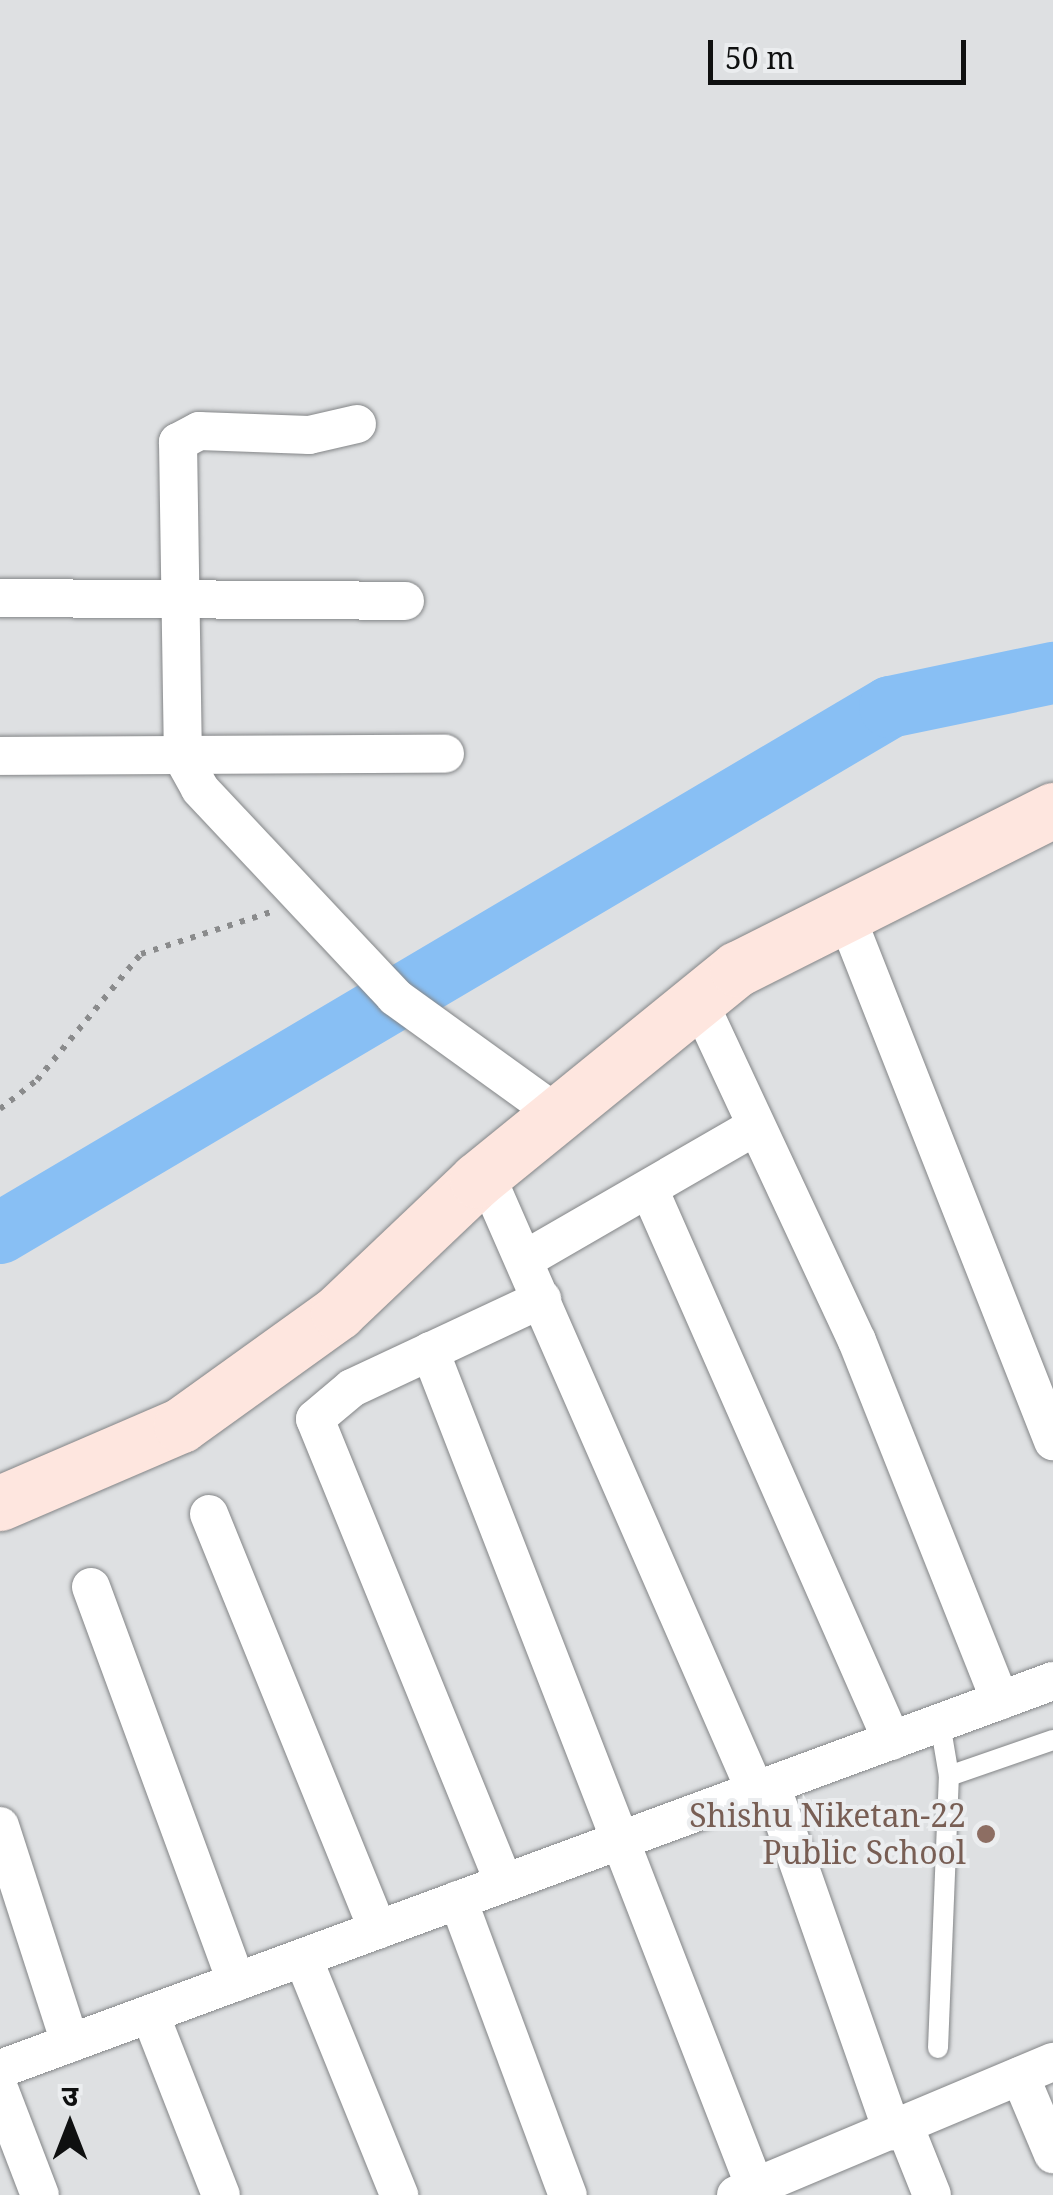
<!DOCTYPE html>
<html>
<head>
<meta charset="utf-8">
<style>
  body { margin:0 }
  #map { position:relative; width:1053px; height:2195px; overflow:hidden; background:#dee0e2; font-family:"Noto Serif","Noto Sans Devanagari",serif }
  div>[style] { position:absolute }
  .river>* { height:62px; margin:-31px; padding:0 31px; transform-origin:31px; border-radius:31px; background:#88bff4 }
  .path>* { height:6px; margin-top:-3px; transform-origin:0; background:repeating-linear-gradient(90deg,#8a8b8c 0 5px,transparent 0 13px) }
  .roads { filter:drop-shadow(0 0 2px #838587) drop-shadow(0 0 2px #838587) }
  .lane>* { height:20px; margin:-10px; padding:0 10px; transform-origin:10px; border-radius:10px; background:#fff }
  .street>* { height:38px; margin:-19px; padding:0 19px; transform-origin:19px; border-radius:19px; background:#fff }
  .secondary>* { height:55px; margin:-27.5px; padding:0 27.5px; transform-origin:27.5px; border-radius:27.5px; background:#fee6df }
  .dots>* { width:28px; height:28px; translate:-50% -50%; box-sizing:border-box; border:5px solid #ebedef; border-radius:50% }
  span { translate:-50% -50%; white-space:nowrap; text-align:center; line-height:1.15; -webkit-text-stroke:8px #ebedef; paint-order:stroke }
  .education-label { font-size:32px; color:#785e54 }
  .right { translate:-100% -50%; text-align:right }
  .north { position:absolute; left:20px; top:2075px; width:100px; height:100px; -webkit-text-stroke:8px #ebedef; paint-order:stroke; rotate:0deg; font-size:28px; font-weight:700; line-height:40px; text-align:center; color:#0f1010 }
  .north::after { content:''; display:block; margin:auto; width:35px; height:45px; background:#0f1010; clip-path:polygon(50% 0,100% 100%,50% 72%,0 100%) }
  .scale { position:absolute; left:708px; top:40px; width:258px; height:45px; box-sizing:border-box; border:5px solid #0f1010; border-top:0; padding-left:12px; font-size:30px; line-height:35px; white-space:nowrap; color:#0f1010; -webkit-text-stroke:8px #ebedef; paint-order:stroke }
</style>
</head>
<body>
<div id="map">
  <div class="river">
    <div style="left:0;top:1233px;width:1034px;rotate:-30.58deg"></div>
    <div style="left:890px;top:707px;width:167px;rotate:-11.8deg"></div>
  </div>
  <div class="path">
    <div style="left:0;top:1109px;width:47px;rotate:-38.1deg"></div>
    <div style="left:37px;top:1080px;width:163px;rotate:-50.5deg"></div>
    <div style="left:141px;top:954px;width:137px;rotate:-17.9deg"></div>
  </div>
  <div class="roads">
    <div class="lane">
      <div style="left:940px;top:1723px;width:54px;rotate:80.4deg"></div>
      <div style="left:949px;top:1776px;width:110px;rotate:-19.1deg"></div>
      <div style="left:938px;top:2048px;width:272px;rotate:-87.7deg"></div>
    </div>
    <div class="street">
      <div style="left:357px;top:424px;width:49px;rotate:167.1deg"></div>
      <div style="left:309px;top:435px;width:110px;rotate:-177.9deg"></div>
      <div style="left:199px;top:431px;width:24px;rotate:152deg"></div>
      <div style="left:178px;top:442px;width:316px;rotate:89.1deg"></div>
      <div style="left:183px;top:758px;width:35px;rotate:61deg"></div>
      <div style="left:200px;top:789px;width:285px;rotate:46.8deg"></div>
      <div style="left:395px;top:997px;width:200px;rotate:35.8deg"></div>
      <div style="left:0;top:598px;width:405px;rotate:0.4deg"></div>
      <div style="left:0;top:756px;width:445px;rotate:-0.3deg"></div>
      <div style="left:844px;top:911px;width:570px;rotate:68.48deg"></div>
      <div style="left:698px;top:1000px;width:376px;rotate:65deg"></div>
      <div style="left:857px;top:1341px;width:387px;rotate:68.3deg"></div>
      <div style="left:485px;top:1173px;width:673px;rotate:66.37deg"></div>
      <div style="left:649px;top:1189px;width:603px;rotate:66.24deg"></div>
      <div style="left:524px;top:1260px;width:268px;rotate:-30deg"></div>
      <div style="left:430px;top:1351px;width:905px;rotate:68.76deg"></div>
      <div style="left:209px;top:1514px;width:449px;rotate:67.9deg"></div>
      <div style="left:91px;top:1587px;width:421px;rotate:69.8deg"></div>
      <div style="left:771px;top:1785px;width:367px;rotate:70.7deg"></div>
      <div style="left:0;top:1826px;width:228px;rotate:72.1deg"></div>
      <div style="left:504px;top:1883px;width:501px;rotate:-112.16deg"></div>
      <div style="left:315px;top:1419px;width:48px;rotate:-40deg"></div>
      <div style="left:352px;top:1388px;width:210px;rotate:-25.1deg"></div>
      <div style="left:458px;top:1900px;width:315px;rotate:69.6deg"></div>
      <div style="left:303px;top:1958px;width:256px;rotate:67.9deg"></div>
      <div style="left:150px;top:2014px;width:194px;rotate:68.6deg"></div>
      <div style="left:0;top:2069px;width:1122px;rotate:-20.23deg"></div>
      <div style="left:1020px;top:2076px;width:85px;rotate:67.1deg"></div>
      <div style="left:0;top:2091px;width:111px;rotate:69deg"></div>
      <div style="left:904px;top:2125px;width:75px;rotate:68.2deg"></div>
      <div style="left:736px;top:2195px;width:344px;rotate:-22.8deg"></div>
    </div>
    <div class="secondary">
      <div style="left:0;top:1503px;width:197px;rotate:-23.3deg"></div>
      <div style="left:181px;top:1425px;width:193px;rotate:-35.7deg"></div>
      <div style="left:338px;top:1312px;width:192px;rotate:-43.5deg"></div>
      <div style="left:477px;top:1180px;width:335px;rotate:-39.1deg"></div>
      <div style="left:737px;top:969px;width:354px;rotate:-26.7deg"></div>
    </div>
  </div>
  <div class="dots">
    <div style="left:986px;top:1834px;background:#8d6e63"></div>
  </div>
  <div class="education-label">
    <span class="right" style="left:966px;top:1834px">Shishu Niketan-22<br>Public School</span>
  </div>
  <div class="north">उ</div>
  <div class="scale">50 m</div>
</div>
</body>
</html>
